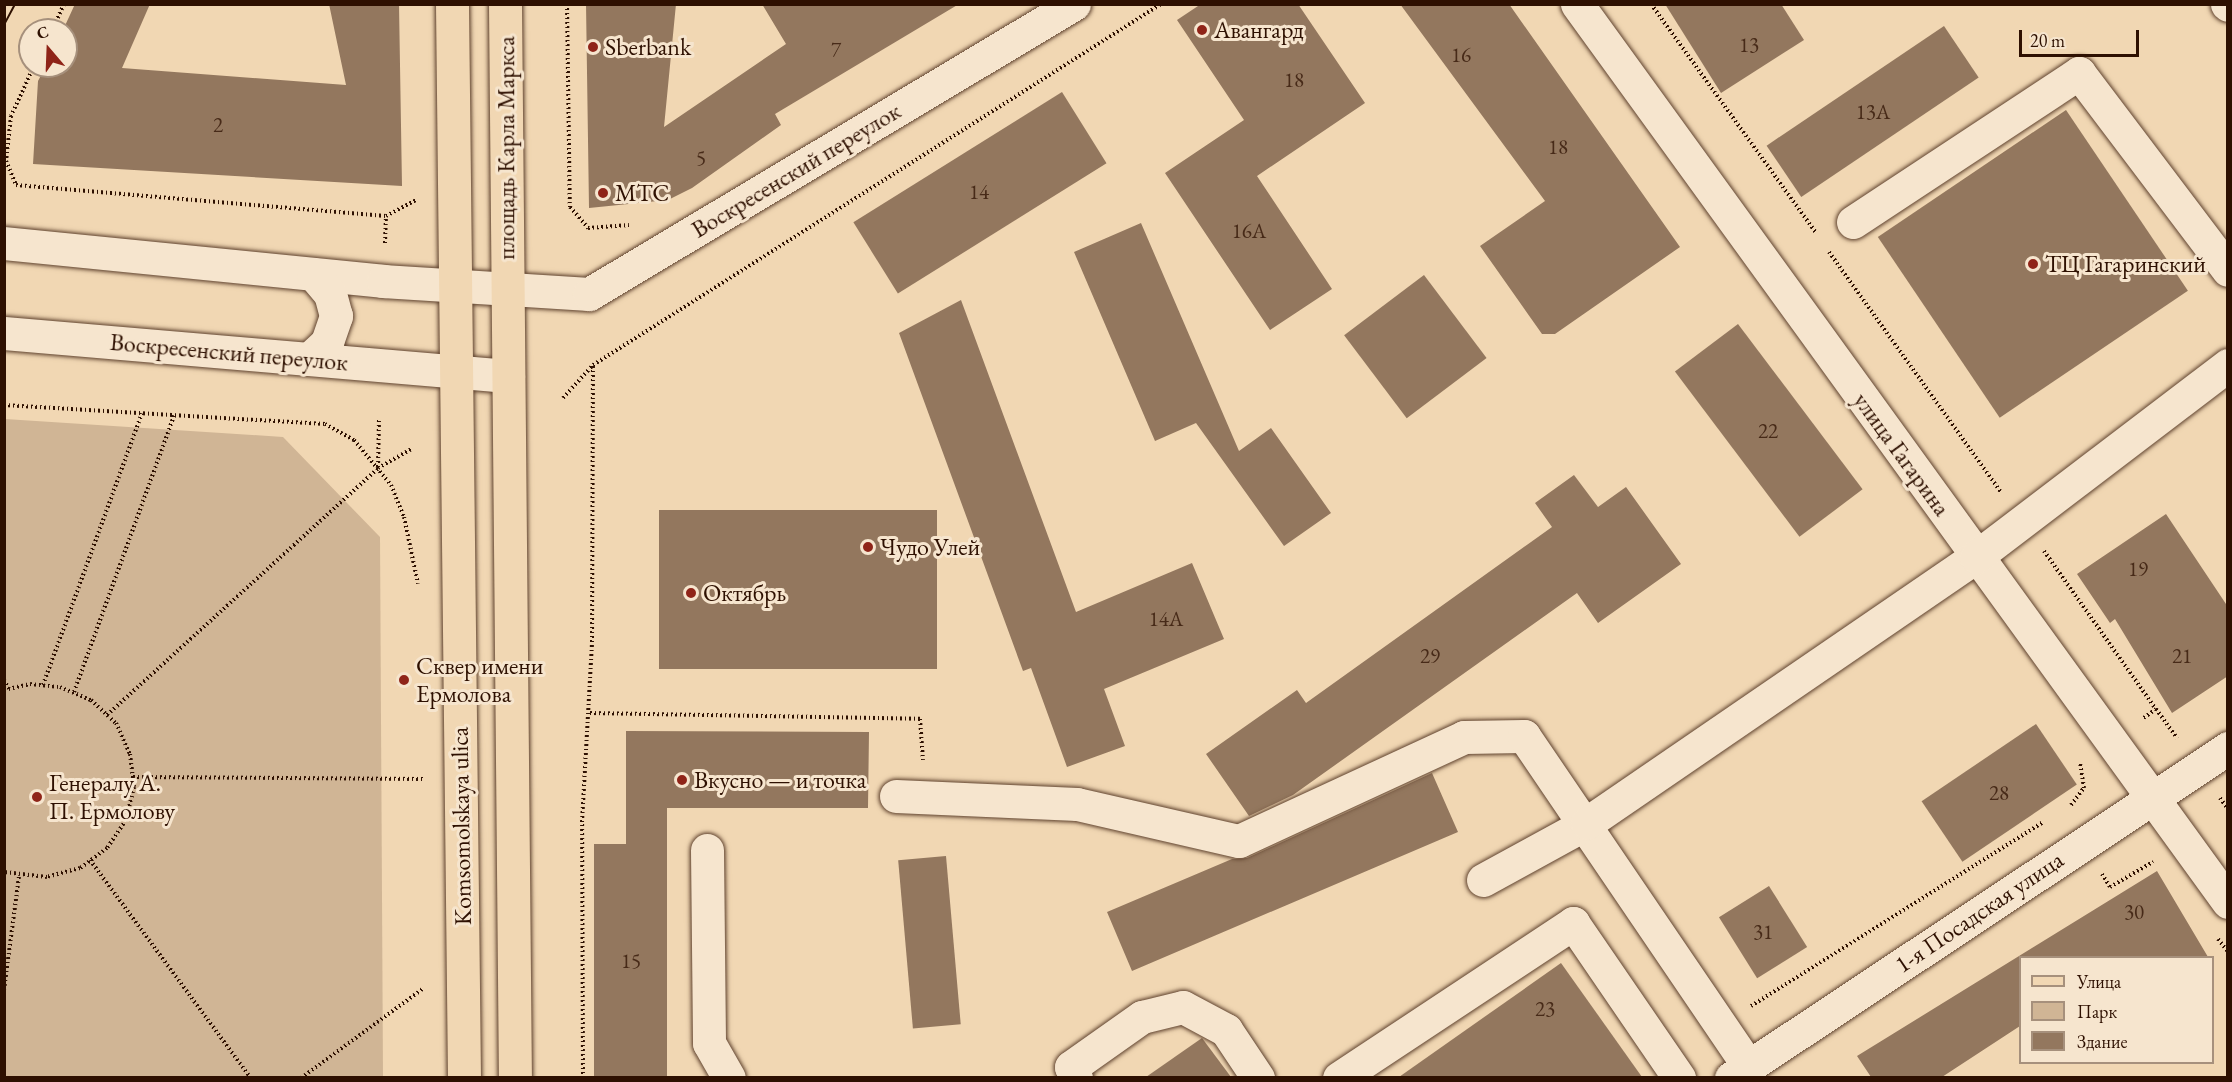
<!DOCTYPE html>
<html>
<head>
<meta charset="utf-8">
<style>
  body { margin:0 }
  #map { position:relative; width:2232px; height:1082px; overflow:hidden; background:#f1d7b3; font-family:"EB Garamond",serif }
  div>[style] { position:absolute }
  .green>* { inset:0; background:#d0b595 }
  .building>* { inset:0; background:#93775e; transform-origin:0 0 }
  .path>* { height:4px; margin-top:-2px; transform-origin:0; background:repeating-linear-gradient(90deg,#2e1001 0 1.5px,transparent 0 4.5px) }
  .roads { filter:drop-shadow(0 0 2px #5f422e) drop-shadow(0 0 2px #5f422e) }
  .minor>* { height:33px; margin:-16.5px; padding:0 16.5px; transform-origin:16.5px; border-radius:16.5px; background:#f6e5ce }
  .major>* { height:33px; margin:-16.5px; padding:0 16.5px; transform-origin:16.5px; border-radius:16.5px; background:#f1d7b3 }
  .tram>* { height:1.5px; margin:-0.75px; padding:0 0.75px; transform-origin:0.75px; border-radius:0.75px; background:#2e1001 }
  .dots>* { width:16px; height:16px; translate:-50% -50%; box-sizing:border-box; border:3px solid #f6e5ce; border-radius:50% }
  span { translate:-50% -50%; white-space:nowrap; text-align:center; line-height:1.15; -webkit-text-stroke:6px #f6e5ce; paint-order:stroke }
  .number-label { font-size:21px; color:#472a18 }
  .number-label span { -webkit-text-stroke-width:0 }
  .poi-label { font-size:24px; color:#2e1001 }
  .left { translate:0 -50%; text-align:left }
  .street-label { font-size:24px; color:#2e1001 }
  .frame { position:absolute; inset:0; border:6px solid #2e1001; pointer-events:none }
  .legend { position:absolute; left:2019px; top:956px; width:195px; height:108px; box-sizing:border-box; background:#f6e5ce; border:2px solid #a6907c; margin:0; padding:8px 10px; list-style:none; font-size:18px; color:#2e1001 }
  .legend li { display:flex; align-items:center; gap:12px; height:30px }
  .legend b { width:30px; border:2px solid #a6907c }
  .north { position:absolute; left:18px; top:18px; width:60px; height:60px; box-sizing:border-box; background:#f6e5ce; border:2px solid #a6907c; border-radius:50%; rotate:341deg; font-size:16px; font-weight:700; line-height:24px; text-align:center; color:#2e1001 }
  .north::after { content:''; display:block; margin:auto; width:21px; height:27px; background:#8f2418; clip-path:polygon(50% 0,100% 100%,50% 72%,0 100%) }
  .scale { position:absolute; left:2019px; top:30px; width:120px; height:27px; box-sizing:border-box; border:3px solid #2e1001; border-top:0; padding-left:8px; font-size:18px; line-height:21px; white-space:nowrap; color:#2e1001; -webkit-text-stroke:4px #f6e5ce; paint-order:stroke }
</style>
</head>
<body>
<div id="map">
  <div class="green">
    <div style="clip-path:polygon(5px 419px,283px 437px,380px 537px,383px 1077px,5px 1077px)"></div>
  </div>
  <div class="building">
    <div style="clip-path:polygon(75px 4px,150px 4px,122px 68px,346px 85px,329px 4px,399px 4px,402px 186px,33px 164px,38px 81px,46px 66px,66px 66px,63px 30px)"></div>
    <div style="clip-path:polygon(586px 4px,676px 4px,664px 127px,786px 44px,762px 4px,959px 4px,775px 114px,781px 125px,692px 188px,668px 200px,589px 208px)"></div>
    <div style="clip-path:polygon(1201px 4px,1298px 4px,1365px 103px,1257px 176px,1332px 289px,1270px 330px,1165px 173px,1244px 120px,1177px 20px)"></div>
    <div style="clip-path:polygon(1400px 4px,1509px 4px,1680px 247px,1555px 334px,1542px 334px,1480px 246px,1545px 201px)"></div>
    <div style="clip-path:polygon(1665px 4px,1781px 4px,1804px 40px,1721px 93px)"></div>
    <div style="left:1944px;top:26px;width:62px;height:214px;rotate:56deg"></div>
    <div style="left:1062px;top:92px;width:84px;height:246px;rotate:58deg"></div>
    <div style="left:2066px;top:110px;width:218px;height:227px;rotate:56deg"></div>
    <div style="clip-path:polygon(1141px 223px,1239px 451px,1271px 428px,1331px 513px,1284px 546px,1196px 423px,1155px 441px,1074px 252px)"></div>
    <div style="left:1424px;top:275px;width:104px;height:100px;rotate:53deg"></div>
    <div style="clip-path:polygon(961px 300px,1076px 612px,1192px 563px,1224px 639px,1104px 689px,1125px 746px,1067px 767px,1031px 668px,1023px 671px,899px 333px)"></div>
    <div style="left:1738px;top:324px;width:207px;height:79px;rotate:53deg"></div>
    <div style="clip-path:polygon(1574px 475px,1598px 507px,1626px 487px,1681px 564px,1598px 623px,1577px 593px,1293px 795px,1249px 816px,1206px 754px,1297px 690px,1306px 703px,1552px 527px,1535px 503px)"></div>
    <div style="left:659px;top:510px;width:278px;height:159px"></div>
    <div style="clip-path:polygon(2166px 514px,2228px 607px,2228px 676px,2172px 713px,2115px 619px,2110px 623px,2077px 574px)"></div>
    <div style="left:2036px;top:724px;width:73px;height:138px;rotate:56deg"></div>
    <div style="clip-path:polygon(626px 731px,869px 732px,868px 808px,667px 808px,667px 1077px,594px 1077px,594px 844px,626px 844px)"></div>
    <div style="clip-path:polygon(1432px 773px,1458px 832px,1132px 971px,1107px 912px,1232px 859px,1247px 858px)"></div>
    <div style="left:946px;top:856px;width:169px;height:48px;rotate:85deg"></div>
    <div style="clip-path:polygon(2157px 871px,2208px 957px,2020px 957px,2020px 1026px,1942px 1077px,1871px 1077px,1857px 1056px)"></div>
    <div style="left:1769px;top:886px;width:72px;height:59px;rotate:58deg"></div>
    <div style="clip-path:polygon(1561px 963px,1642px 1077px,1399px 1077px)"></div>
    <div style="clip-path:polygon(1202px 1038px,1231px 1077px,1146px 1077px)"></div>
  </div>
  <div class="path">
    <div style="left:567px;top:4px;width:203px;rotate:89.2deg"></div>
    <div style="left:570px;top:207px;width:28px;rotate:49deg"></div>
    <div style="left:588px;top:228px;width:41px;rotate:-4.2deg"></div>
    <div style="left:1651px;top:4px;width:282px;rotate:54.2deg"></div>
    <div style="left:52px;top:30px;width:29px;rotate:-65deg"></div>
    <div style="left:34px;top:66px;width:55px;rotate:114.7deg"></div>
    <div style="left:11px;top:116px;width:45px;rotate:96.3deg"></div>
    <div style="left:6px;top:161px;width:26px;rotate:67deg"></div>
    <div style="left:16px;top:185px;width:371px;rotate:4.8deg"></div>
    <div style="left:386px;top:216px;width:34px;rotate:-28deg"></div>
    <div style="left:385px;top:243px;width:27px;rotate:-88deg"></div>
    <div style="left:1829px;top:252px;width:295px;rotate:54.4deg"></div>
    <div style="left:563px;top:398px;width:45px;rotate:-47.7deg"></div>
    <div style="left:593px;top:365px;width:673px;rotate:-32.44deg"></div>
    <div style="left:4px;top:405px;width:322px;rotate:3.4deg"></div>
    <div style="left:325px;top:424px;width:33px;rotate:29deg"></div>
    <div style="left:354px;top:440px;width:58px;rotate:50.6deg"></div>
    <div style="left:391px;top:485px;width:35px;rotate:68deg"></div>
    <div style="left:404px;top:517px;width:68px;rotate:78.2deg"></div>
    <div style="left:378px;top:467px;width:48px;rotate:-88.8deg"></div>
    <div style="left:2044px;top:551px;width:194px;rotate:54.7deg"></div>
    <div style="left:2156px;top:709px;width:17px;rotate:144deg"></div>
    <div style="left:4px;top:680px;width:10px;rotate:61deg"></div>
    <div style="left:43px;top:685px;width:289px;rotate:-70deg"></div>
    <div style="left:4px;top:690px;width:27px;rotate:-13deg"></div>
    <div style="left:30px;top:684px;width:30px;rotate:6deg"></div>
    <div style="left:60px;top:687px;width:34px;rotate:23deg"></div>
    <div style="left:91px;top:700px;width:34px;rotate:43deg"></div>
    <div style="left:116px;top:723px;width:34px;rotate:66deg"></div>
    <div style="left:130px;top:754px;width:33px;rotate:83deg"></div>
    <div style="left:134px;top:787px;width:34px;rotate:104deg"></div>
    <div style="left:126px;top:820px;width:34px;rotate:124deg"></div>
    <div style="left:107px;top:848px;width:34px;rotate:143deg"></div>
    <div style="left:80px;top:868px;width:34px;rotate:165deg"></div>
    <div style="left:47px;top:877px;width:43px;rotate:-173.4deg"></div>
    <div style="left:74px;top:692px;width:294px;rotate:-70.1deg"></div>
    <div style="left:2156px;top:709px;width:36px;rotate:54deg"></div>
    <div style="left:590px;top:713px;width:330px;rotate:1deg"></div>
    <div style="left:920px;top:719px;width:41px;rotate:85.8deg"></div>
    <div style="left:107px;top:715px;width:367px;rotate:-42.3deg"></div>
    <div style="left:378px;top:468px;width:40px;rotate:-29.7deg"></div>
    <div style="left:133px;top:777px;width:290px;rotate:0.4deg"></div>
    <div style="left:2220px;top:798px;width:14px;rotate:54deg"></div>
    <div style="left:2071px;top:805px;width:21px;rotate:-53deg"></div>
    <div style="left:2084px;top:788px;width:25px;rotate:-99deg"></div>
    <div style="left:90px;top:860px;width:271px;rotate:53.6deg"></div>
    <div style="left:2102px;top:874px;width:15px;rotate:58deg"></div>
    <div style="left:2110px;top:887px;width:50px;rotate:-30.2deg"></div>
    <div style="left:2218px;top:939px;width:16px;rotate:52deg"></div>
    <div style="left:4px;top:990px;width:115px;rotate:-82.5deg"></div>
    <div style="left:1751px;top:1006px;width:344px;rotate:-32.2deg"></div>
    <div style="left:301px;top:1078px;width:152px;rotate:-36.2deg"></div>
    <div style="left:583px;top:1078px;width:256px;rotate:-90.2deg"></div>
    <div style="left:582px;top:822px;width:180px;rotate:-86.8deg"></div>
    <div style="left:592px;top:642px;width:277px;rotate:-89.8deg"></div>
  </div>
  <div class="roads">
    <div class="minor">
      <div style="left:1577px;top:4px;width:1109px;rotate:54.06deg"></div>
      <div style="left:2227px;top:4px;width:1px;rotate:45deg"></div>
      <div style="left:1853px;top:222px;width:271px;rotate:-33.4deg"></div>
      <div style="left:2079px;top:73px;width:247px;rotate:52.9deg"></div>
      <div style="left:4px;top:243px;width:381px;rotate:5.7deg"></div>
      <div style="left:383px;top:281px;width:206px;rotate:3.6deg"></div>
      <div style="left:589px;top:294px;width:565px;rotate:-30.88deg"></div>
      <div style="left:4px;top:333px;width:506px;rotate:4.88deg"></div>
      <div style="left:309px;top:359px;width:25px;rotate:-43deg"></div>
      <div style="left:327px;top:342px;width:28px;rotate:-71deg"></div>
      <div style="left:336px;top:316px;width:23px;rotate:-105deg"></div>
      <div style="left:330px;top:294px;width:26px;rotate:-130deg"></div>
      <div style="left:896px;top:796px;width:181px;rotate:2.5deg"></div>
      <div style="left:1077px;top:804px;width:166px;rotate:12.9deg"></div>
      <div style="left:1239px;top:841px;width:248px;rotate:-24.8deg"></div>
      <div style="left:1464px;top:737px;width:60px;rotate:-1deg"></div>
      <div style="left:1524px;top:736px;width:399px;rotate:55.8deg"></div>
      <div style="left:707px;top:850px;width:193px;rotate:89.4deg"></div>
      <div style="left:709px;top:1043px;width:40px;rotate:60.3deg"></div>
      <div style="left:1483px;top:880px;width:119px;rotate:-28.7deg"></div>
      <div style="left:1587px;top:823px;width:471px;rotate:-34.4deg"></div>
      <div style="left:1976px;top:557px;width:317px;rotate:-37.3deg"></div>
      <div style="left:1076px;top:1078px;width:12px;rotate:-114deg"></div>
      <div style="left:1071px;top:1067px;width:87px;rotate:-35.2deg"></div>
      <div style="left:1142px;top:1017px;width:42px;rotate:-13.7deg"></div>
      <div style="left:1183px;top:1007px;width:49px;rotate:28.1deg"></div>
      <div style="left:1226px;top:1030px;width:58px;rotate:56.3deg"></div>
      <div style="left:1339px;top:1078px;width:281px;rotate:-33.5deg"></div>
      <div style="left:1573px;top:923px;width:188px;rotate:55.6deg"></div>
      <div style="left:1731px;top:1078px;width:597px;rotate:-33.58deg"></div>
    </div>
    <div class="major">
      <div style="left:452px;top:4px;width:1074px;rotate:89.36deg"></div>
      <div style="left:505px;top:4px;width:1074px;rotate:89.47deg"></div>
    </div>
  </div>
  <div class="tram">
    <div style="left:4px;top:25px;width:24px;rotate:-62deg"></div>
  </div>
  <div class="dots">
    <div style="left:1202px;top:30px;background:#8f2418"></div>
    <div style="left:593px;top:47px;background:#8f2418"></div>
    <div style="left:603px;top:193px;background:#8f2418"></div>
    <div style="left:2033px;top:264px;background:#8f2418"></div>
    <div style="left:868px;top:547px;background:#8f2418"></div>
    <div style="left:691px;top:593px;background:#8f2418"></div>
    <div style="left:404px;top:680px;background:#8f2418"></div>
    <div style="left:682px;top:780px;background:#8f2418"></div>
    <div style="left:37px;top:797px;background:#8f2418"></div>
  </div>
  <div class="number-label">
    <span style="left:1749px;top:45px">13</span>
    <span style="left:836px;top:50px">7</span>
    <span style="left:1461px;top:55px">16</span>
    <span style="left:1294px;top:80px">18</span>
    <span style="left:1873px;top:112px">13А</span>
    <span style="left:218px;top:125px">2</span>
    <span style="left:1558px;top:147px">18</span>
    <span style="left:701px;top:158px">5</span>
    <span style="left:979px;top:192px">14</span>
    <span style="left:1249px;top:231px">16А</span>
    <span style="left:1768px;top:431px">22</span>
    <span style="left:2138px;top:569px">19</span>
    <span style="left:1166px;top:619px">14А</span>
    <span style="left:1430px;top:656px">29</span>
    <span style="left:2182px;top:656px">21</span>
    <span style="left:1999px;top:793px">28</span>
    <span style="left:2134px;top:912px">30</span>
    <span style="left:1763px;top:932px">31</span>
    <span style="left:631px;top:961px">15</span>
    <span style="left:1545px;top:1009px">23</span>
  </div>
  <div class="poi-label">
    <span class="left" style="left:1214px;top:30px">Авангард</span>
    <span class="left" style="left:605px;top:47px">Sberbank</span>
    <span class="left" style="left:615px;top:193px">МТС</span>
    <span class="left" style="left:2045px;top:264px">ТЦ Гагаринский</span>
    <span class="left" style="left:880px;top:547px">Чудо Улей</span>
    <span class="left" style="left:703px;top:593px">Октябрь</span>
    <span class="left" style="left:416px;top:680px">Сквер имени<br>Ермолова</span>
    <span class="left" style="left:694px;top:780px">Вкусно — и точка</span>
    <span class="left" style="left:49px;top:797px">Генералу А.<br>П. Ермолову</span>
  </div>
  <div class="street-label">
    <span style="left:506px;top:148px;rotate:-90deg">площадь Карла Маркса</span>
    <span style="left:796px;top:170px;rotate:-31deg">Воскресенский переулок</span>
    <span style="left:229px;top:352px;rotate:5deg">Воскресенский переулок</span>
    <span style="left:1902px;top:454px;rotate:54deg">улица Гагарина</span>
    <span style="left:461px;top:826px;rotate:-91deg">Komsomolskaya ulica</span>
    <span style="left:1979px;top:912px;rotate:-34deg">1-я Посадская улица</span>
  </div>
  <div class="frame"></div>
  <ul class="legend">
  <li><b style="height:8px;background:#f1d7b3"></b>Улица</li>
  <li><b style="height:16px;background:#d0b595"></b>Парк</li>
  <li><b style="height:16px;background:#93775e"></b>Здание</li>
  </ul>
  <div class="north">С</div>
  <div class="scale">20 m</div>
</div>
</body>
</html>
